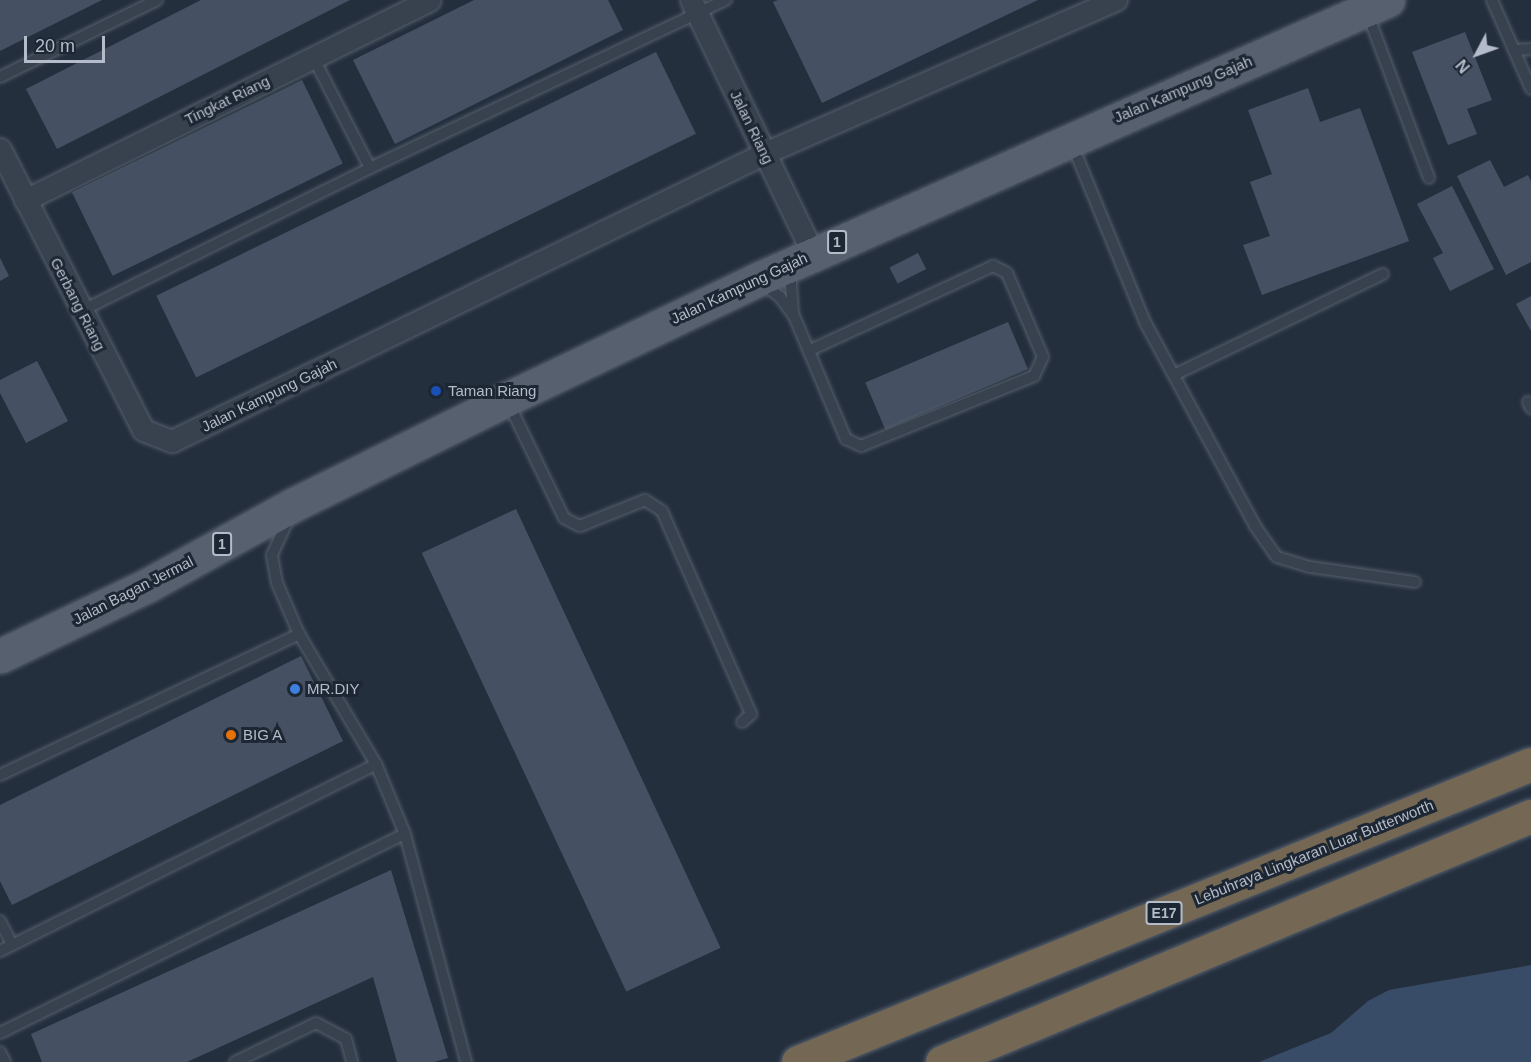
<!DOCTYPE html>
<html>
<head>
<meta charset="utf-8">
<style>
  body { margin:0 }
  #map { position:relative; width:1531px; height:1062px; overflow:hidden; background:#242f3e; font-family:Helvetica,sans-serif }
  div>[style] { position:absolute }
  .water>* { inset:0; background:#394c67 }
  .building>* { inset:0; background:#455162; transform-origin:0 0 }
  .roads { filter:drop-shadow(0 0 2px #565f6c) drop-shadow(0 0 2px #565f6c) }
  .lane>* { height:10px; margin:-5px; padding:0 5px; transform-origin:5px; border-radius:5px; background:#38414e }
  .street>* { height:21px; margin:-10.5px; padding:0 10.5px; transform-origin:10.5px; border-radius:10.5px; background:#38414e }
  .primary>* { height:33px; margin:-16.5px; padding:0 16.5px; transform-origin:16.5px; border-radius:16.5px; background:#56606e }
  .highway>* { height:33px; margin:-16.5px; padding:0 16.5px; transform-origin:16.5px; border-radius:16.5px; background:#746855 }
  .dots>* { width:16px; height:16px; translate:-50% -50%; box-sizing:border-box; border:3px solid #1d2633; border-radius:50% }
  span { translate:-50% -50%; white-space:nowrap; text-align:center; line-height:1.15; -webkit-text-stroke:6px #1d2633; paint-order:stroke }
  .shield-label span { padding:2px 4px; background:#1d2633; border:2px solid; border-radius:4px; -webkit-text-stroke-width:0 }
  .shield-label { font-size:14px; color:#b4bcc9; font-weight:700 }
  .street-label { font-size:15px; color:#b4bcc9 }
  .poi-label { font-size:15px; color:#b4bcc9 }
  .left { translate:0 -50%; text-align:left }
  .north { position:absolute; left:1447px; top:24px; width:60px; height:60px; -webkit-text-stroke:4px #1d2633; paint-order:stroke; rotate:229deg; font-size:16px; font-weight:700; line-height:24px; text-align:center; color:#b4bcc9 }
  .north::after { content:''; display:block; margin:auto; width:21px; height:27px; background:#b4bcc9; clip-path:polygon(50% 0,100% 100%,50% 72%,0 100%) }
  .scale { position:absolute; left:24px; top:36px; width:81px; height:27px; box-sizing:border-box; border:3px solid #b4bcc9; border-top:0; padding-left:8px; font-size:18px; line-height:21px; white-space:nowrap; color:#b4bcc9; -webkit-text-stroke:4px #1d2633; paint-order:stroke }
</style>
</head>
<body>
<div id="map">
  <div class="water">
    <div style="clip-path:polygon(1531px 965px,1531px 1062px,1259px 1062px,1331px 1033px,1368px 1001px,1389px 990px)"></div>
  </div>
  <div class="building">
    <div style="clip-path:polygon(0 0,102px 0,0 51px)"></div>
    <div style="clip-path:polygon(201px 0,350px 0,57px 149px,26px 89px)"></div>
    <div style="clip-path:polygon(474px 0,608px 0,623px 30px,395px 144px,353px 60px)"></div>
    <div style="clip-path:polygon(778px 0,1038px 0,822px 103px,773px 2px)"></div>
    <div style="clip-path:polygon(1465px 32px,1492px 100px,1467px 109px,1477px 134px,1448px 145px,1412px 52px)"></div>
    <div style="left:656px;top:52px;width:91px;height:556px;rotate:64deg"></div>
    <div style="left:302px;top:80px;width:93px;height:256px;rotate:64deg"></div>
    <div style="clip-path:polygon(1308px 88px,1320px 122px,1360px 108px,1409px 241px,1262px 295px,1243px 245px,1270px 236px,1250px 182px,1272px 174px,1248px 110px)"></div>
    <div style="clip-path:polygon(1490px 160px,1504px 187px,1528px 175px,1531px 181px,1531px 262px,1506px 275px,1457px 176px)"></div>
    <div style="clip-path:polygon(1452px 186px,1494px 269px,1450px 291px,1433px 258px,1443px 253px,1417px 204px)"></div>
    <div style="left:918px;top:253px;width:18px;height:32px;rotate:63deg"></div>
    <div style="clip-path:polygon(0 258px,9px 276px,0 281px)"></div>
    <div style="clip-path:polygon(1531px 296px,1531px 331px,1516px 304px)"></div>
    <div style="left:1008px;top:322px;width:51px;height:155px;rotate:67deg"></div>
    <div style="clip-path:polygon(37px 361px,68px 421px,26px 443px,0 393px,0 380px)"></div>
    <div style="left:516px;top:509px;width:484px;height:104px;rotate:65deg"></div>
    <div style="clip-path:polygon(301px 656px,343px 741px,12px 905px,0 881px,0 805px)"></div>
    <div style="clip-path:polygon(391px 870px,448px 1058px,434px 1062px,397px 1062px,373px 977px,187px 1062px,42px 1062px,31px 1034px)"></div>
  </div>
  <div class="roads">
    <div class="lane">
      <div style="left:1492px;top:0;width:97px;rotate:66.3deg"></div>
      <div style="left:1367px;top:12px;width:177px;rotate:69.5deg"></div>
      <div style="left:1514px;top:50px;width:17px;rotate:-3deg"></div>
      <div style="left:313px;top:57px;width:125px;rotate:62.8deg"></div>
      <div style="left:0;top:77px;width:175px;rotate:-26.1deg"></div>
      <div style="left:1072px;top:144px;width:195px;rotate:67.7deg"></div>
      <div style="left:1146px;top:324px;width:230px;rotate:61.6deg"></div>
      <div style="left:1255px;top:526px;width:38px;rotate:55deg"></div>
      <div style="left:1277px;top:557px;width:34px;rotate:17deg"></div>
      <div style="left:1310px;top:567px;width:106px;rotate:8.1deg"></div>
      <div style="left:790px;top:271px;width:42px;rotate:85.9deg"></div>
      <div style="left:761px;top:283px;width:24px;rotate:36deg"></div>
      <div style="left:780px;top:297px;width:24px;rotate:54deg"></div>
      <div style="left:794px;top:316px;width:134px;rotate:67.1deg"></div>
      <div style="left:846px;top:439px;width:17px;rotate:25deg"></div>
      <div style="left:861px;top:446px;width:187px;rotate:-22deg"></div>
      <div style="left:1034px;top:376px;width:21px;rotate:-65deg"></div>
      <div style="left:1043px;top:357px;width:91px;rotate:-113.2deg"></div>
      <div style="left:1007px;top:273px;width:16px;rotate:-153deg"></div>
      <div style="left:993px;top:266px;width:201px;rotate:155.3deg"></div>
      <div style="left:81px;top:311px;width:322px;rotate:-26.3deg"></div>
      <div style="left:370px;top:168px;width:394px;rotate:-25.3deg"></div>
      <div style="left:1174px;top:375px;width:232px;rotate:-25.8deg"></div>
      <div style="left:508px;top:402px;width:129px;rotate:64.2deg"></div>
      <div style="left:564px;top:518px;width:18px;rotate:27deg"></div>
      <div style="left:580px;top:526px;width:70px;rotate:-21.8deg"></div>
      <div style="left:645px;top:500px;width:20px;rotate:33deg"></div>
      <div style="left:662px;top:511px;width:222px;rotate:66.3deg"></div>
      <div style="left:751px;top:714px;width:12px;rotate:138deg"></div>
      <div style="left:1528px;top:402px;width:7px;rotate:63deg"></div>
      <div style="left:289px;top:518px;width:41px;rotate:114.7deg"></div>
      <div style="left:272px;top:555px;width:28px;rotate:80deg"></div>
      <div style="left:277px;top:583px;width:56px;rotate:66.7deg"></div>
      <div style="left:299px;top:634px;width:151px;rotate:59.4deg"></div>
      <div style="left:376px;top:764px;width:76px;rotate:67.5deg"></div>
      <div style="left:405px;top:834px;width:236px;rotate:75deg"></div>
      <div style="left:0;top:775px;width:331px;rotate:-25.2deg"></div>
      <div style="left:0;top:921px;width:27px;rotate:63deg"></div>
      <div style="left:0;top:951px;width:420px;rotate:-26.4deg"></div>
      <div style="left:0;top:1033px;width:451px;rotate:-26.2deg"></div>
      <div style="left:0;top:1052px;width:11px;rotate:63deg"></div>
      <div style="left:235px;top:1062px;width:90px;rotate:-25.7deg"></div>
      <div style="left:316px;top:1023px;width:34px;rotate:28deg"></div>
      <div style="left:346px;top:1039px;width:24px;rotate:75deg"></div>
    </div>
    <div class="street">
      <div style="left:691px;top:0;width:281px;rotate:64.3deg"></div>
      <div style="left:0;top:149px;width:315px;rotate:63deg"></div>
      <div style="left:143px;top:430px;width:31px;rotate:21deg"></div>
      <div style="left:172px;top:441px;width:659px;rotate:-25.9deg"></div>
      <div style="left:765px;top:153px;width:383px;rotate:-23.6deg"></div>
      <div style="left:25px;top:200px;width:451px;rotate:-26.3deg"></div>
    </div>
    <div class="primary">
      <div style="left:0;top:656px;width:164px;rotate:-25.6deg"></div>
      <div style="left:148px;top:585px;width:168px;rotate:-28.9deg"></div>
      <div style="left:295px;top:504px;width:237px;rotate:-26.3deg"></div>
      <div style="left:507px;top:399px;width:276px;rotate:-25.5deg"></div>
      <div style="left:756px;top:280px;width:691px;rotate:-23.9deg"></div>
    </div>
    <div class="highway">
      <div style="left:798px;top:1062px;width:791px;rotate:-22.12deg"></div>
      <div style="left:942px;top:1062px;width:638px;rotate:-22.67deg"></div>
    </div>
  </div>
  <div class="dots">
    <div style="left:436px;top:391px;background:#1a4fb4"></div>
    <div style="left:295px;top:689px;background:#3f7fe0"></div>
    <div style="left:231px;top:735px;background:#e8710a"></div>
  </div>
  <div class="shield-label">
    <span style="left:837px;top:242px">1</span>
    <span style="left:222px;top:544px">1</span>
    <span style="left:1164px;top:913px">E17</span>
  </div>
  <div class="street-label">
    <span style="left:1183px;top:89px;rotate:-23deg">Jalan Kampung Gajah</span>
    <span style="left:227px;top:100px;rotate:-26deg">Tingkat Riang</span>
    <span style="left:752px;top:127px;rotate:64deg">Jalan Riang</span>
    <span style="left:739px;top:288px;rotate:-25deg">Jalan Kampung Gajah</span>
    <span style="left:78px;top:304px;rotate:63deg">Gerbang Riang</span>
    <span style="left:269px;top:395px;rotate:-26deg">Jalan Kampung Gajah</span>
    <span style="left:133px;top:590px;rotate:-27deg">Jalan Bagan Jermal</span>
    <span style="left:1314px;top:852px;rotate:-22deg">Lebuhraya Lingkaran Luar Butterworth</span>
  </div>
  <div class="poi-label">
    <span class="left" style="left:448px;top:391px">Taman Riang</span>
    <span class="left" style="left:307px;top:689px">MR.DIY</span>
    <span class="left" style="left:243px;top:735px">BIG A</span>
  </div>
  <div class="north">N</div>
  <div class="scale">20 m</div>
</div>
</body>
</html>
